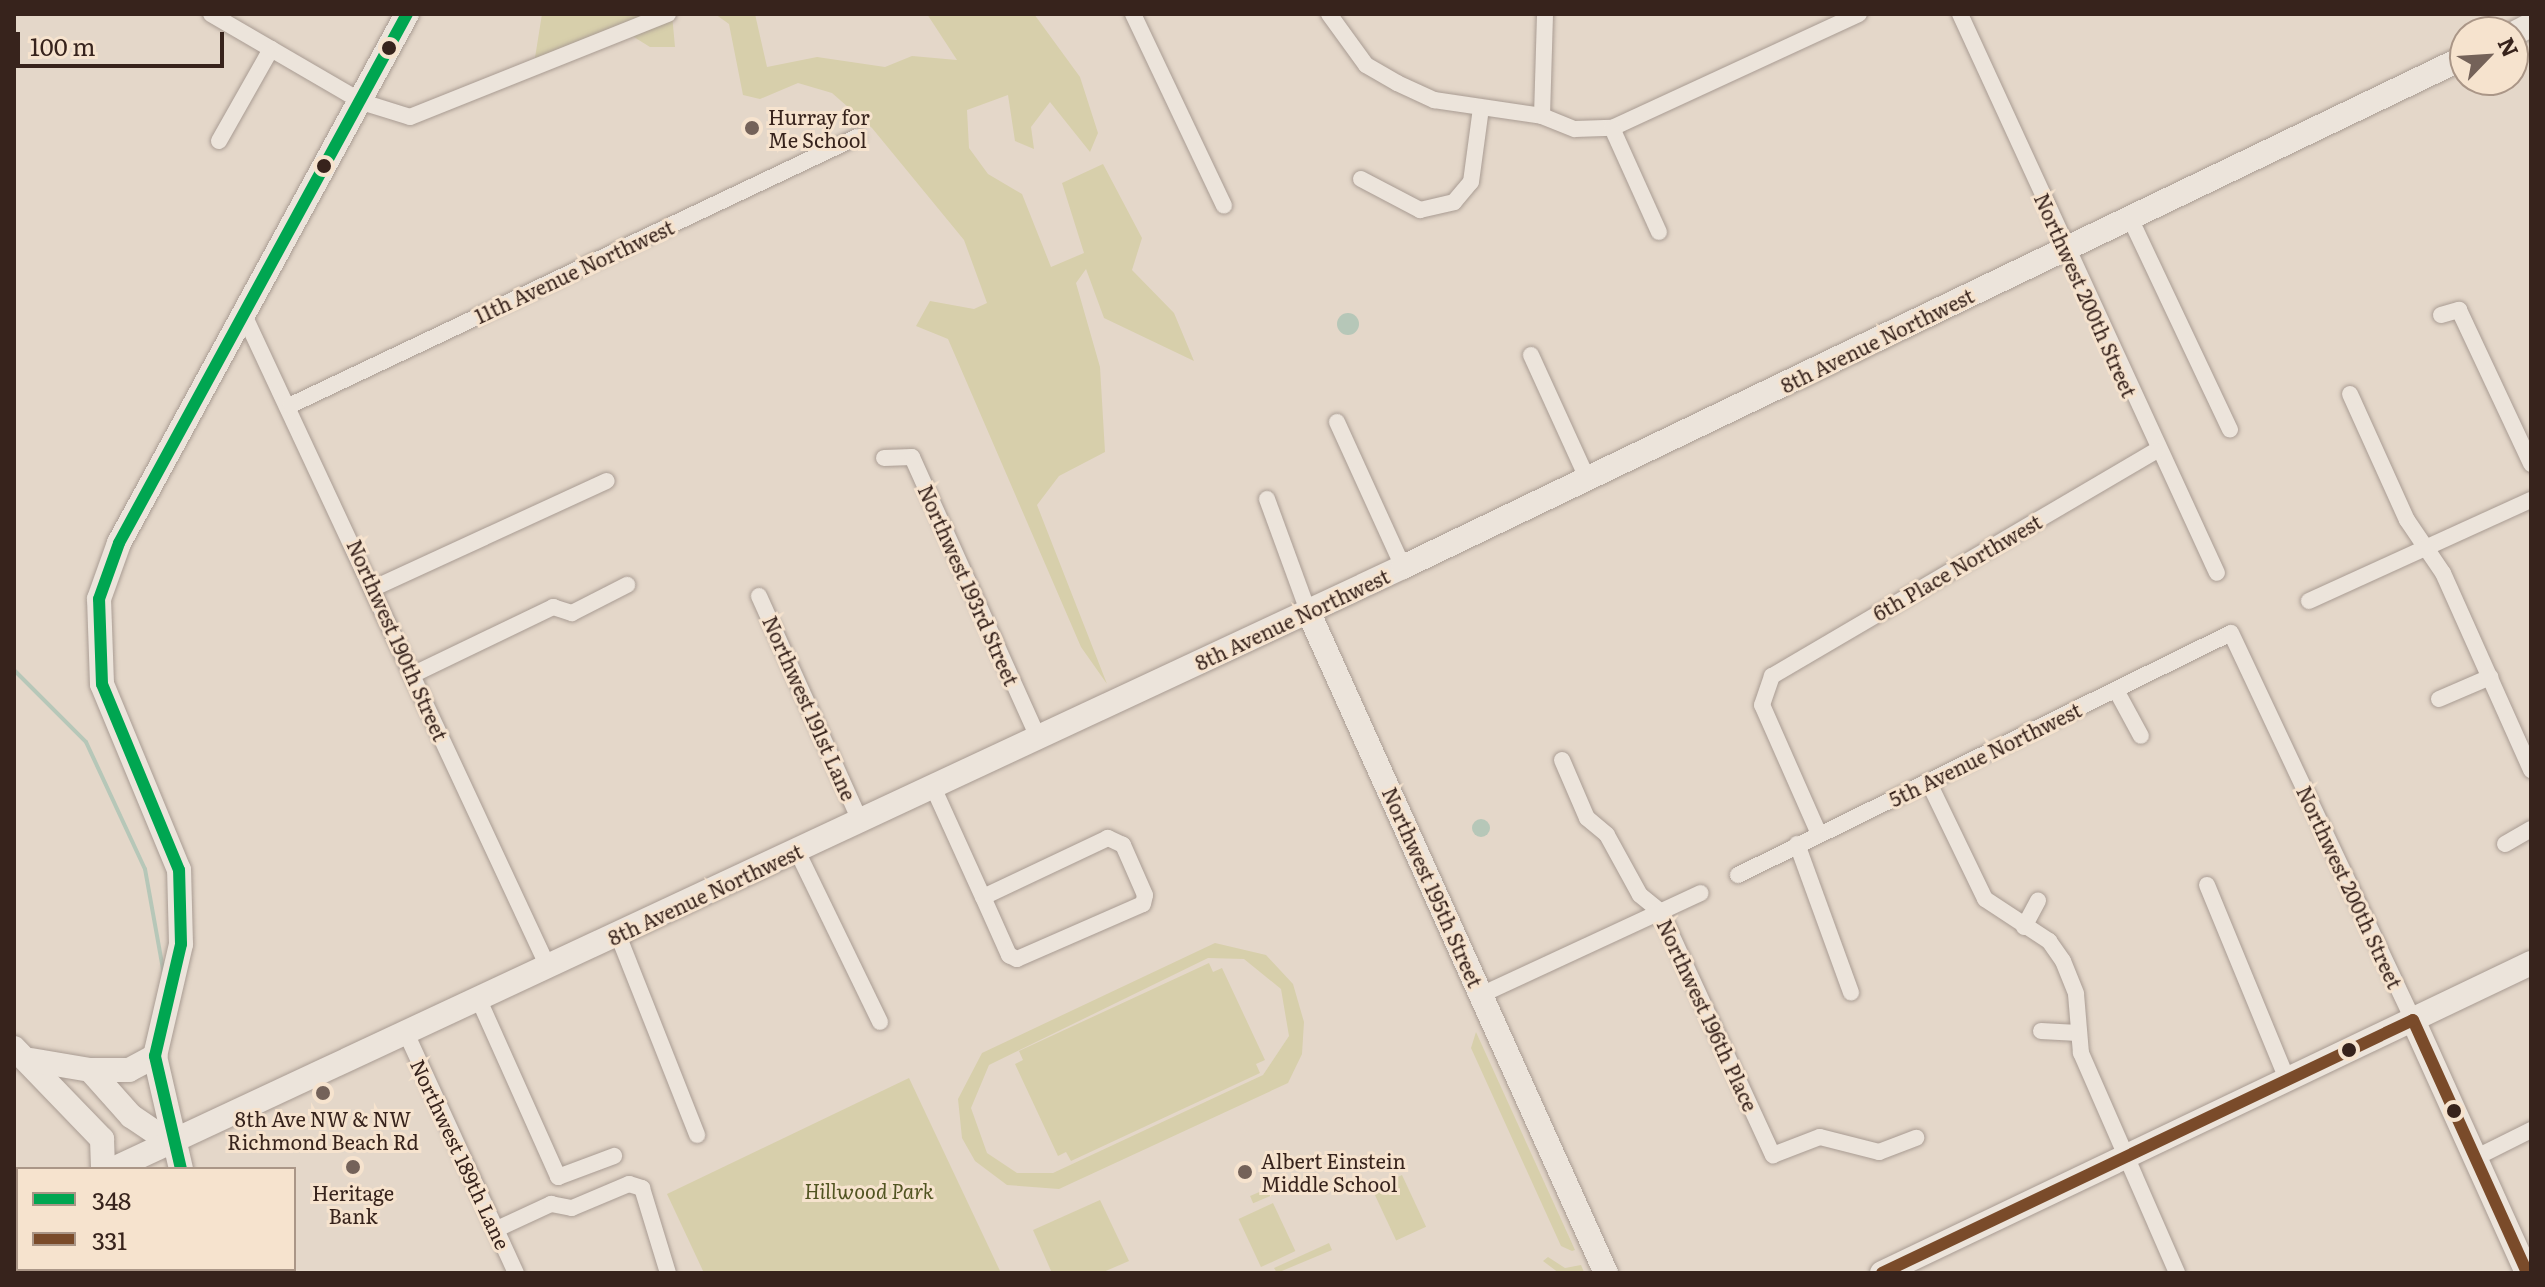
<!DOCTYPE html>
<html>
<head>
<meta charset="utf-8">
<style>
  body { margin:0 }
  #map { position:relative; width:2545px; height:1287px; overflow:hidden; background:#e4d7c9; font-family:Literata,serif }
  div>[style] { position:absolute }
  .green>* { inset:0; background:#d7cfab; transform-origin:0 0 }
  .water>* { inset:0; background:#b6c7b8 }
  .round { border-radius:50% }
  .stream>* { height:4px; margin:-2px; padding:0 2px; transform-origin:2px; border-radius:2px; background:#b6c7b8 }
  .roads { filter:drop-shadow(0 0 2px #a99c93) drop-shadow(0 0 2px #a99c93) }
  .street>* { height:16px; margin:-8px; padding:0 8px; transform-origin:8px; border-radius:8px; background:#ece4db }
  .secondary>* { height:24px; margin:-12px; padding:0 12px; transform-origin:12px; border-radius:12px; background:#ece4db }
  .bus-1>* { height:12px; margin:-6px; padding:0 6px; transform-origin:6px; border-radius:6px; background:#00a651 }
  .bus-2>* { height:12px; margin:-6px; padding:0 6px; transform-origin:6px; border-radius:6px; background:#7a4b2a }
  .dots>* { width:22px; height:22px; translate:-50% -50%; box-sizing:border-box; border:4px solid #f6e3ce; border-radius:50% }
  span { translate:-50% -50%; white-space:nowrap; text-align:center; line-height:1.15; -webkit-text-stroke:6px #f6e3ce; paint-order:stroke }
  .poi-label { font-size:20px; color:#37231c }
  .left { translate:0 -50%; text-align:left }
  .street-label { font-size:20px; color:#37231c }
  .park-label { font-size:20px; color:#515421; font-style:italic }
  .frame { position:absolute; inset:0; border:16px solid #37231c; pointer-events:none }
  .legend { position:absolute; left:16px; top:1167px; width:280px; height:104px; box-sizing:border-box; background:#f6e3ce; border:2px solid #aa9687; margin:0; padding:10px 14px; list-style:none; font-size:24px; color:#37231c }
  .legend li { display:flex; align-items:center; gap:16px; height:40px }
  .legend b { width:40px; border:2px solid #aa9687 }
  .north { position:absolute; left:2449px; top:16px; width:80px; height:80px; box-sizing:border-box; background:#f6e3ce; border:2px solid #aa9687; border-radius:50%; rotate:65deg; font-size:22px; font-weight:700; line-height:32px; text-align:center; color:#37231c }
  .north::after { content:''; display:block; margin:auto; width:28px; height:36px; background:#746259; clip-path:polygon(50% 0,100% 100%,50% 72%,0 100%) }
  .scale { position:absolute; left:16px; top:32px; width:208px; height:36px; box-sizing:border-box; border:4px solid #37231c; border-top:0; padding-left:10px; font-size:24px; line-height:28px; white-space:nowrap; color:#37231c; -webkit-text-stroke:6px #f6e3ce; paint-order:stroke }
</style>
</head>
<body>
<div id="map">
  <div class="green">
    <div style="clip-path:polygon(542px 14px,672px 14px,675px 47px,650px 47px,621px 29px,534px 64px)"></div>
    <div style="clip-path:polygon(715px 14px,755px 14px,767px 67px,817px 57px,885px 67px,912px 56px,957px 60px,927px 14px,1034px 14px,1080px 77px,1098px 133px,1090px 152px,1050px 102px,1031px 127px,1034px 149px,1015px 141px,1008px 95px,967px 110px,969px 148px,988px 174px,1022px 194px,1051px 267px,1084px 253px,1062px 183px,1103px 164px,1142px 238px,1132px 270px,1174px 313px,1194px 361px,1104px 318px,1086px 269px,1076px 283px,1100px 367px,1105px 452px,1059px 476px,1037px 505px,1107px 684px,1081px 647px,948px 339px,916px 326px,930px 301px,974px 309px,987px 303px,964px 240px,872px 128px,832px 93px,798px 83px,760px 99px,743px 95px,729px 24px)"></div>
    <div style="clip-path:polygon(evenodd,1215px 943px,1266px 955px,1293px 984px,1304px 1022px,1302px 1054px,1288px 1083px,1059px 1189px,1007px 1185px,975px 1161px,962px 1138px,958px 1099px,982px 1053px,1215px 943px,1208px 958px,1244px 959px,1281px 989px,1289px 1036px,1263px 1075px,1053px 1173px,1017px 1173px,987px 1153px,971px 1108px,989px 1065px,1208px 958px)"></div>
    <div style="clip-path:polygon(1209px 963px,1213px 972px,1222px 968px,1265px 1060px,1256px 1064px,1260px 1073px,1071px 1161px,1066px 1152px,1058px 1156px,1015px 1064px,1023px 1060px,1019px 1051px)"></div>
    <div style="clip-path:polygon(1476px 1032px,1575px 1250px,1572px 1251px,1561px 1246px,1471px 1048px)"></div>
    <div style="clip-path:polygon(909px 1078px,1001px 1273px,704px 1273px,667px 1194px)"></div>
    <div style="left:1402px;top:1175px;width:57px;height:33px;rotate:65deg"></div>
    <div style="left:1297px;top:1176px;width:8px;height:51px;rotate:67deg"></div>
    <div style="clip-path:polygon(1100px 1200px,1129px 1261px,1101px 1273px,1052px 1273px,1033px 1230px)"></div>
    <div style="left:1273px;top:1203px;width:53px;height:38px;rotate:65deg"></div>
    <div style="clip-path:polygon(1329px 1243px,1332px 1250px,1277px 1273px,1274px 1268px)"></div>
    <div style="clip-path:polygon(1548px 1257px,1565px 1268px,1581px 1265px,1584px 1272px,1559px 1273px,1543px 1261px)"></div>
  </div>
  <div class="water">
    <div class="round" style="left:1337px;top:313px;width:22px;height:22px"></div>
    <div class="round" style="left:1472px;top:819px;width:18px;height:18px"></div>
  </div>
  <div class="stream">
    <div style="left:14px;top:670px;width:102px;rotate:45deg"></div>
    <div style="left:86px;top:742px;width:140px;rotate:65.1deg"></div>
    <div style="left:145px;top:869px;width:108px;rotate:79.8deg"></div>
  </div>
  <div class="roads">
    <div class="street">
      <div style="left:211px;top:14px;width:175px;rotate:30.2deg"></div>
      <div style="left:362px;top:102px;width:50px;rotate:17.4deg"></div>
      <div style="left:410px;top:117px;width:278px;rotate:-21.8deg"></div>
      <div style="left:1133px;top:14px;width:212px;rotate:64.6deg"></div>
      <div style="left:1329px;top:14px;width:63px;rotate:54deg"></div>
      <div style="left:1366px;top:65px;width:36px;rotate:30deg"></div>
      <div style="left:1397px;top:83px;width:41px;rotate:24.7deg"></div>
      <div style="left:1434px;top:100px;width:109px;rotate:8.4deg"></div>
      <div style="left:1542px;top:116px;width:35px;rotate:22deg"></div>
      <div style="left:1575px;top:129px;width:37px;rotate:-2deg"></div>
      <div style="left:1612px;top:128px;width:272px;rotate:-24.8deg"></div>
      <div style="left:1960px;top:14px;width:615px;rotate:65.31deg"></div>
      <div style="left:1542px;top:116px;width:102px;rotate:-88.3deg"></div>
      <div style="left:1612px;top:128px;width:114px;rotate:65.7deg"></div>
      <div style="left:219px;top:141px;width:106px;rotate:-60.5deg"></div>
      <div style="left:1361px;top:179px;width:67px;rotate:27.7deg"></div>
      <div style="left:1420px;top:210px;width:35px;rotate:-13deg"></div>
      <div style="left:1454px;top:202px;width:26px;rotate:-50deg"></div>
      <div style="left:1471px;top:182px;width:75px;rotate:-82.3deg"></div>
      <div style="left:2130px;top:218px;width:234px;rotate:64.7deg"></div>
      <div style="left:244px;top:315px;width:719px;rotate:65deg"></div>
      <div style="left:2441px;top:315px;width:19px;rotate:-16deg"></div>
      <div style="left:2459px;top:310px;width:170px;rotate:64.9deg"></div>
      <div style="left:1531px;top:355px;width:135px;rotate:65.5deg"></div>
      <div style="left:2350px;top:394px;width:138px;rotate:65.7deg"></div>
      <div style="left:2407px;top:520px;width:64px;rotate:55.8deg"></div>
      <div style="left:2443px;top:573px;width:216px;rotate:65.9deg"></div>
      <div style="left:291px;top:405px;width:626px;rotate:-25.34deg"></div>
      <div style="left:1337px;top:422px;width:159px;rotate:65.5deg"></div>
      <div style="left:884px;top:458px;width:28px;rotate:-2deg"></div>
      <div style="left:912px;top:457px;width:307px;rotate:65.8deg"></div>
      <div style="left:1267px;top:499px;width:119px;rotate:69.9deg"></div>
      <div style="left:374px;top:588px;width:256px;rotate:-24.7deg"></div>
      <div style="left:759px;top:596px;width:247px;rotate:65.8deg"></div>
      <div style="left:2309px;top:601px;width:244px;rotate:-24.5deg"></div>
      <div style="left:412px;top:675px;width:157px;rotate:-25.7deg"></div>
      <div style="left:553px;top:607px;width:20px;rotate:18deg"></div>
      <div style="left:572px;top:613px;width:62px;rotate:-27deg"></div>
      <div style="left:2116px;top:690px;width:52px;rotate:61.5deg"></div>
      <div style="left:2439px;top:699px;width:56px;rotate:-23.3deg"></div>
      <div style="left:1562px;top:760px;width:63px;rotate:66.7deg"></div>
      <div style="left:1587px;top:818px;width:26px;rotate:40deg"></div>
      <div style="left:1607px;top:835px;width:68px;rotate:61.2deg"></div>
      <div style="left:1640px;top:895px;width:27px;rotate:39deg"></div>
      <div style="left:1661px;top:912px;width:268px;rotate:65.3deg"></div>
      <div style="left:1773px;top:1155px;width:50px;rotate:-21deg"></div>
      <div style="left:1820px;top:1137px;width:61px;rotate:14.3deg"></div>
      <div style="left:1879px;top:1152px;width:40px;rotate:-21deg"></div>
      <div style="left:1929px;top:783px;width:129px;rotate:64.2deg"></div>
      <div style="left:1985px;top:899px;width:77px;rotate:33.3deg"></div>
      <div style="left:2049px;top:941px;width:24px;rotate:55deg"></div>
      <div style="left:2063px;top:961px;width:35px;rotate:68deg"></div>
      <div style="left:2076px;top:994px;width:59px;rotate:85.2deg"></div>
      <div style="left:2081px;top:1053px;width:240px;rotate:66.4deg"></div>
      <div style="left:933px;top:787px;width:121px;rotate:65.6deg"></div>
      <div style="left:983px;top:897px;width:64px;rotate:65.9deg"></div>
      <div style="left:1009px;top:955px;width:9px;rotate:27deg"></div>
      <div style="left:1017px;top:959px;width:137px;rotate:-23.6deg"></div>
      <div style="left:1143px;top:904px;width:9px;rotate:-77deg"></div>
      <div style="left:1145px;top:895px;width:55px;rotate:-113.7deg"></div>
      <div style="left:1123px;top:845px;width:17px;rotate:-155deg"></div>
      <div style="left:1108px;top:838px;width:138px;rotate:154.7deg"></div>
      <div style="left:1819px;top:834px;width:141px;rotate:-113.8deg"></div>
      <div style="left:1762px;top:705px;width:31px;rotate:-71deg"></div>
      <div style="left:1772px;top:676px;width:445px;rotate:-30.4deg"></div>
      <div style="left:1797px;top:844px;width:158px;rotate:70deg"></div>
      <div style="left:2505px;top:844px;width:30px;rotate:-30deg"></div>
      <div style="left:797px;top:851px;width:190px;rotate:64.1deg"></div>
      <div style="left:1738px;top:875px;width:549px;rotate:-26.15deg"></div>
      <div style="left:2231px;top:633px;width:428px;rotate:64.8deg"></div>
      <div style="left:2207px;top:885px;width:210px;rotate:67.6deg"></div>
      <div style="left:2024px;top:927px;width:30px;rotate:-62deg"></div>
      <div style="left:618px;top:935px;width:215px;rotate:68.4deg"></div>
      <div style="left:1481px;top:995px;width:242px;rotate:-24.9deg"></div>
      <div style="left:479px;top:1000px;width:194px;rotate:65.9deg"></div>
      <div style="left:558px;top:1177px;width:60px;rotate:-20.6deg"></div>
      <div style="left:2041px;top:1031px;width:37px;rotate:3deg"></div>
      <div style="left:407px;top:1035px;width:262px;rotate:65.4deg"></div>
      <div style="left:2475px;top:1158px;width:63px;rotate:-26.6deg"></div>
      <div style="left:497px;top:1229px;width:60px;rotate:-24.8deg"></div>
      <div style="left:551px;top:1204px;width:21px;rotate:11deg"></div>
      <div style="left:572px;top:1208px;width:62px;rotate:-22.8deg"></div>
      <div style="left:629px;top:1184px;width:14px;rotate:17deg"></div>
      <div style="left:642px;top:1188px;width:89px;rotate:73deg"></div>
    </div>
    <div class="secondary">
      <div style="left:2513px;top:34px;width:20px;rotate:-27deg"></div>
      <div style="left:1308px;top:611px;width:726px;rotate:65.77deg"></div>
      <div style="left:2413px;top:1020px;width:277px;rotate:65.7deg"></div>
      <div style="left:14px;top:1048px;width:127px;rotate:46deg"></div>
      <div style="left:102px;top:1139px;width:30px;rotate:88deg"></div>
      <div style="left:31px;top:1060px;width:60px;rotate:9.6deg"></div>
      <div style="left:90px;top:1070px;width:62px;rotate:48.3deg"></div>
      <div style="left:131px;top:1116px;width:48px;rotate:34deg"></div>
      <div style="left:90px;top:1070px;width:39px"></div>
      <div style="left:129px;top:1070px;width:30px;rotate:-28deg"></div>
      <div style="left:113px;top:1169px;width:1424px;rotate:-25.02deg"></div>
      <div style="left:1403px;top:567px;width:1178px;rotate:-25.65deg"></div>
      <div style="left:181px;top:1169px;width:116px;rotate:-103deg"></div>
      <div style="left:155px;top:1056px;width:115px;rotate:-76.9deg"></div>
      <div style="left:181px;top:944px;width:74px;rotate:-91.5deg"></div>
      <div style="left:179px;top:870px;width:201px;rotate:-112.5deg"></div>
      <div style="left:102px;top:684px;width:85px;rotate:-92deg"></div>
      <div style="left:99px;top:599px;width:59px;rotate:-70.3deg"></div>
      <div style="left:119px;top:543px;width:602px;rotate:-61.44deg"></div>
      <div style="left:14px;top:1216px;width:4px;rotate:-14deg"></div>
      <div style="left:227px;top:1269px;width:4px;rotate:76deg"></div>
      <div style="left:1882px;top:1273px;width:719px;rotate:-25.53deg"></div>
    </div>
  </div>
  <div class="bus-1">
    <div style="left:181px;top:1169px;width:116px;rotate:-103deg"></div>
    <div style="left:155px;top:1056px;width:115px;rotate:-76.9deg"></div>
    <div style="left:181px;top:944px;width:74px;rotate:-91.5deg"></div>
    <div style="left:179px;top:870px;width:201px;rotate:-112.5deg"></div>
    <div style="left:102px;top:684px;width:85px;rotate:-92deg"></div>
    <div style="left:99px;top:599px;width:59px;rotate:-70.3deg"></div>
    <div style="left:119px;top:543px;width:602px;rotate:-61.44deg"></div>
  </div>
  <div class="bus-2">
    <div style="left:2413px;top:1020px;width:277px;rotate:65.7deg"></div>
    <div style="left:1882px;top:1273px;width:588px;rotate:-25.48deg"></div>
  </div>
  <div class="dots">
    <div style="left:389px;top:48px;background:#37231c"></div>
    <div style="left:752px;top:128px;background:#746259"></div>
    <div style="left:324px;top:166px;background:#37231c"></div>
    <div style="left:2349px;top:1050px;background:#37231c"></div>
    <div style="left:323px;top:1093px;background:#746259"></div>
    <div style="left:2454px;top:1111px;background:#37231c"></div>
    <div style="left:353px;top:1167px;background:#746259"></div>
    <div style="left:1245px;top:1172px;background:#746259"></div>
  </div>
  <div class="poi-label">
    <span class="left" style="left:768px;top:128px">Hurray for<br>Me School</span>
    <span style="left:323px;top:1130px">8th Ave NW &amp; NW<br>Richmond Beach Rd</span>
    <span class="left" style="left:1261px;top:1172px">Albert Einstein<br>Middle School</span>
    <span style="left:353px;top:1204px">Heritage<br>Bank</span>
  </div>
  <div class="street-label">
    <span style="left:574px;top:271px;rotate:-25deg">11th Avenue Northwest</span>
    <span style="left:2086px;top:295px;rotate:66deg">Northwest 200th Street</span>
    <span style="left:1877px;top:340px;rotate:-26deg">8th Avenue Northwest</span>
    <span style="left:1957px;top:567px;rotate:-30deg">6th Place Northwest</span>
    <span style="left:969px;top:585px;rotate:66deg">Northwest 193rd Street</span>
    <span style="left:1292px;top:619px;rotate:-25deg">8th Avenue Northwest</span>
    <span style="left:398px;top:640px;rotate:66deg">Northwest 190th Street</span>
    <span style="left:810px;top:708px;rotate:66deg">Northwest 191st Lane</span>
    <span style="left:1985px;top:754px;rotate:-26deg">5th Avenue Northwest</span>
    <span style="left:1433px;top:887px;rotate:66deg">Northwest 195th Street</span>
    <span style="left:2350px;top:887px;rotate:65deg">Northwest 200th Street</span>
    <span style="left:705px;top:894px;rotate:-25deg">8th Avenue Northwest</span>
    <span style="left:1708px;top:1015px;rotate:65deg">Northwest 196th Place</span>
    <span style="left:461px;top:1154px;rotate:65deg">Northwest 189th Lane</span>
  </div>
  <div class="park-label">
    <span style="left:869px;top:1190px">Hillwood Park</span>
  </div>
  <div class="frame"></div>
  <ul class="legend">
  <li><b style="height:10px;background:#00a651"></b>348</li>
  <li><b style="height:10px;background:#7a4b2a"></b>331</li>
  </ul>
  <div class="north">N</div>
  <div class="scale">100 m</div>
</div>
</body>
</html>
